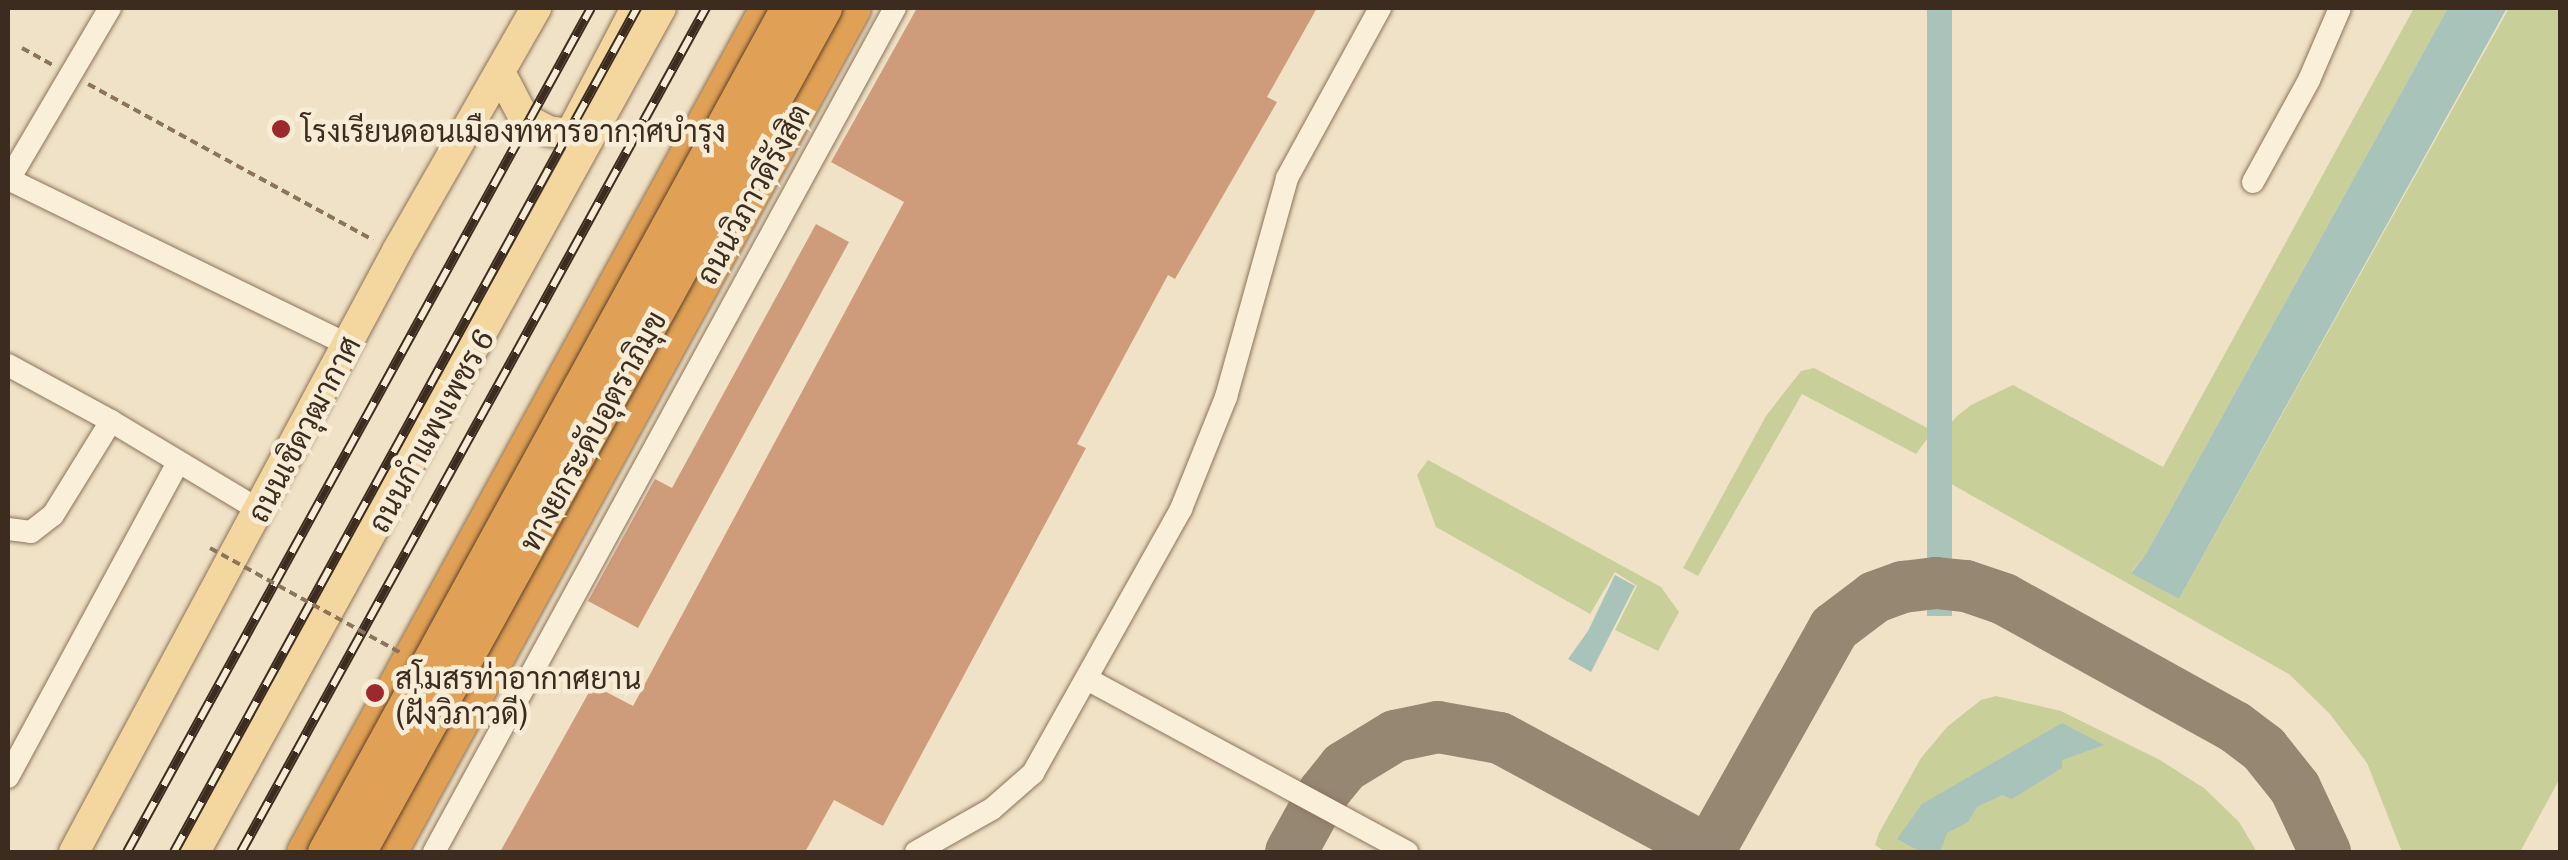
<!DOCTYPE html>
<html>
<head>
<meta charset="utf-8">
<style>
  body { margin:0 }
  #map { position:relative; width:2568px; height:860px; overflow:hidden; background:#f0e2c6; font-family:Literata,Sarabun,serif }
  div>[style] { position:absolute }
  .green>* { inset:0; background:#c9cf99 }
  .water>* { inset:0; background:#a8c3ba; transform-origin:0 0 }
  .taxiway>* { height:52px; margin:-26px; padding:0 26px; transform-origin:26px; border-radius:26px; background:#968772 }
  .building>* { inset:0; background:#cf9c7b }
  .path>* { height:4px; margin-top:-2px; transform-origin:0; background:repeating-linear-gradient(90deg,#8c745b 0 8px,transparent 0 13px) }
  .roads { filter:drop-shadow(0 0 2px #8c745b) drop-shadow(0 0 2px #8c745b) }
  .minor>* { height:22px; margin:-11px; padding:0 11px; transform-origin:11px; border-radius:11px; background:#faf0da }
  .major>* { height:30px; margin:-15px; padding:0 15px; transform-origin:15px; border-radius:15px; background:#f3d79e }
  .highway>* { height:35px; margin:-17.5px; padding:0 17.5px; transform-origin:17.5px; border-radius:17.5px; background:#e0a055 }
  .rail>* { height:10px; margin-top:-5px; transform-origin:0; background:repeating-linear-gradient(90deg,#f7edd6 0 19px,#3c2c1f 0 38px); box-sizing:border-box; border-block:2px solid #3c2c1f }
  .path-bridge>* { height:4px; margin-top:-2px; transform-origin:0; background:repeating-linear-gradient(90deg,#8c745b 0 8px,transparent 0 13px) }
  .bridges { filter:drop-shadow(0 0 2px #5a422f) drop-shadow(0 0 2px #5a422f) }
  .highway-bridge>* { height:35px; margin:-17.5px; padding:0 17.5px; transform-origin:17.5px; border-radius:17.5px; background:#e0a055 }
  .dots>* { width:28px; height:28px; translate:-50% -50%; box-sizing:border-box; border:5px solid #f7edd6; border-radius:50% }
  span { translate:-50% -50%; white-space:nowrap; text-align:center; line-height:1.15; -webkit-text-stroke:9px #f7edd6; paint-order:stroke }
  .poi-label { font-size:30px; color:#3c2c1f }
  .left { translate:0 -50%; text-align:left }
  .street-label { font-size:30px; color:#3c2c1f }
  .frame { position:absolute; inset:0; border:10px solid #3c2c1f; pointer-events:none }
</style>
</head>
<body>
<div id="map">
  <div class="green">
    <div style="clip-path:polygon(2414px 8px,2448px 8px,2146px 554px,2131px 572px,2179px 599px,2509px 8px,2560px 8px,2560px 778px,2520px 852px,2402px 852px,2367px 763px,2330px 714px,2289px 674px,1930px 472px,1936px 442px,1956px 417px,1971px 405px,2013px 385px,2163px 467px)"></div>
    <div style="clip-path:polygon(1814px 368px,1933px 431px,1916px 454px,1802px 394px,1698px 576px,1683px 568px,1766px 416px,1801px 371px)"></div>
    <div style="clip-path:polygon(1428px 460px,1661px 587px,1679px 612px,1658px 651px,1615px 630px,1637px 586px,1615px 572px,1590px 614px,1436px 527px,1417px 475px)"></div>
    <div style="clip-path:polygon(1996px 696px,2061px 711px,2160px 760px,2204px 788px,2239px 822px,2257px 852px,1885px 852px,1875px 845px,1879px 833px,1921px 758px,1947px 727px,1981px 700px)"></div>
  </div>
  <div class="water">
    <div style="left:1927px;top:8px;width:25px;height:608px"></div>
    <div style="clip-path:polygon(2448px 8px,2507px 8px,2179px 599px,2131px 573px,2146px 554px)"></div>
    <div style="clip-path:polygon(1615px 575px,1635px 586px,1591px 672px,1568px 659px,1588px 631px)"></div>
    <div style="clip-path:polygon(2062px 723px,2104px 745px,2062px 760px,2062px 768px,2012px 799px,2002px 795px,1977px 807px,1968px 822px,1947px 833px,1940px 852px,1921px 852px,1897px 839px,1922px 804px)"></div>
  </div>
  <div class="taxiway">
    <div style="left:1709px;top:851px;width:256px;rotate:-60.7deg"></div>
    <div style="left:1834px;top:628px;width:51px;rotate:-37.1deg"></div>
    <div style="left:1875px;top:597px;width:30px;rotate:-20deg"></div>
    <div style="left:1903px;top:587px;width:33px;rotate:-7deg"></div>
    <div style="left:1936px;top:583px;width:30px;rotate:6deg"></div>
    <div style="left:1966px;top:586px;width:40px;rotate:18.9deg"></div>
    <div style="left:2004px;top:599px;width:264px;rotate:29deg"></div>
    <div style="left:2235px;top:727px;width:36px;rotate:37deg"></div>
    <div style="left:2264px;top:749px;width:50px;rotate:51.5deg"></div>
    <div style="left:2295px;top:788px;width:71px;rotate:64.9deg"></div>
    <div style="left:1291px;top:852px;width:68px;rotate:-61.2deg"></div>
    <div style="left:1324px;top:792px;width:32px;rotate:-51deg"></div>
    <div style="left:1344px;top:767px;width:60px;rotate:-31.3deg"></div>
    <div style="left:1395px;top:736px;width:44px;rotate:-11.8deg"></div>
    <div style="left:1438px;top:727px;width:63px;rotate:10.1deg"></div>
    <div style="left:1500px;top:738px;width:240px;rotate:28.4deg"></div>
  </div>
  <div class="building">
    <div style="clip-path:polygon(917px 8px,1317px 8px,1267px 97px,1277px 102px,1175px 279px,1168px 275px,1077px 444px,1086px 448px,883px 826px,834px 800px,805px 852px,500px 852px,593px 685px,633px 706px,904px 202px,831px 162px)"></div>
    <div style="clip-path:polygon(816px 224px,849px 242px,638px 628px,588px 601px,655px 479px,672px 488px)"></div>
  </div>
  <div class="path">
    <div style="left:22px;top:48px;width:35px;rotate:29deg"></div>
    <div style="left:88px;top:84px;width:325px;rotate:28.7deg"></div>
  </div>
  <div class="roads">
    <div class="minor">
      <div style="left:8px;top:179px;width:376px;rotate:26deg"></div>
      <div style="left:8px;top:181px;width:201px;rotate:-59.5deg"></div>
      <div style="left:2253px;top:182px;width:116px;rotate:-61.2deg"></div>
      <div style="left:2309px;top:80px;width:78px;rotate:-66.7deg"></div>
      <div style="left:8px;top:365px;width:117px;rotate:28.5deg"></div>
      <div style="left:111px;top:421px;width:173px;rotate:31deg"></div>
      <div style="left:8px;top:529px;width:23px;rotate:7deg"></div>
      <div style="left:31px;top:532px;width:28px;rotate:-38deg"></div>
      <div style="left:53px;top:515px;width:110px;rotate:-58.3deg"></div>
      <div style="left:1087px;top:679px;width:364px;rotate:28.4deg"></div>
      <div style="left:8px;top:777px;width:356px;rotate:-61.6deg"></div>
      <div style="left:434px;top:852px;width:962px;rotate:-61.36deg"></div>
      <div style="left:916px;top:852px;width:87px;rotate:-29.5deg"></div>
      <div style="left:992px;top:809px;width:55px;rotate:-41.3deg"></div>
      <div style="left:1033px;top:773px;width:303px;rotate:-60.7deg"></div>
      <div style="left:1181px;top:509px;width:121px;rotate:-68.1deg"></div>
      <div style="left:1226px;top:397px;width:227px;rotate:-74.4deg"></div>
      <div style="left:1287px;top:178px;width:194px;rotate:-61.3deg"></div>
    </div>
    <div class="major">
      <div style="left:500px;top:72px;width:52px;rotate:62.4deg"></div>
      <div style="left:524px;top:118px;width:27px;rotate:28deg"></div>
      <div style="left:548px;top:131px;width:22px;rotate:8deg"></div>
      <div style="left:575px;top:125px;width:132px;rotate:-62.5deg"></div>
      <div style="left:74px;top:852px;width:682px;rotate:-61.74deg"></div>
      <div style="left:397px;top:251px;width:280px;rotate:-60.2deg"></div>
      <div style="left:195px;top:852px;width:964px;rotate:-61.1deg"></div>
    </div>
    <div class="highway">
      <div style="left:304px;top:852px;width:963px;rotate:-61.25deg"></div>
      <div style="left:389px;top:852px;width:963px;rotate:-61.2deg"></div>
    </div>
  </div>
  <div class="rail">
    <div style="left:127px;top:852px;width:963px;rotate:-61.2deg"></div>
    <div style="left:174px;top:852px;width:963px;rotate:-61.25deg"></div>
    <div style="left:241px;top:852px;width:964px;rotate:-61.15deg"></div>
  </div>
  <div class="path-bridge">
    <div style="left:210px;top:548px;width:220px;rotate:28.8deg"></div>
  </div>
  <div class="bridges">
    <div class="highway-bridge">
      <div style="left:325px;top:852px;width:963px;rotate:-61.25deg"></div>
      <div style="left:358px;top:852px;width:964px;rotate:-61.1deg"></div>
    </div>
  </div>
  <div class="dots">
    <div style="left:281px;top:129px;background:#9d292c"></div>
    <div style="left:375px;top:693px;background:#9d292c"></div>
  </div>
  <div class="poi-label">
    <span class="left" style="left:301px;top:129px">โรงเรียนดอนเมืองทหารอากาศบำรุง</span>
    <span class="left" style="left:395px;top:693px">สโมสรท่าอากาศยาน<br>(ฝั่งวิภาวดี)</span>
  </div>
  <div class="street-label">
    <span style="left:751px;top:193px;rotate:-61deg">ถนนวิภาวดีรังสิต</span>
    <span style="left:302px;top:428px;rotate:-62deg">ถนนเชิดวุฒากาศ</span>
    <span style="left:429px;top:430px;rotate:-61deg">ถนนกำแพงเพชร 6</span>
    <span style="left:591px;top:430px;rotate:-61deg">ทางยกระดับอุตราภิมุข</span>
  </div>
  <div class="frame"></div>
</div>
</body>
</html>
